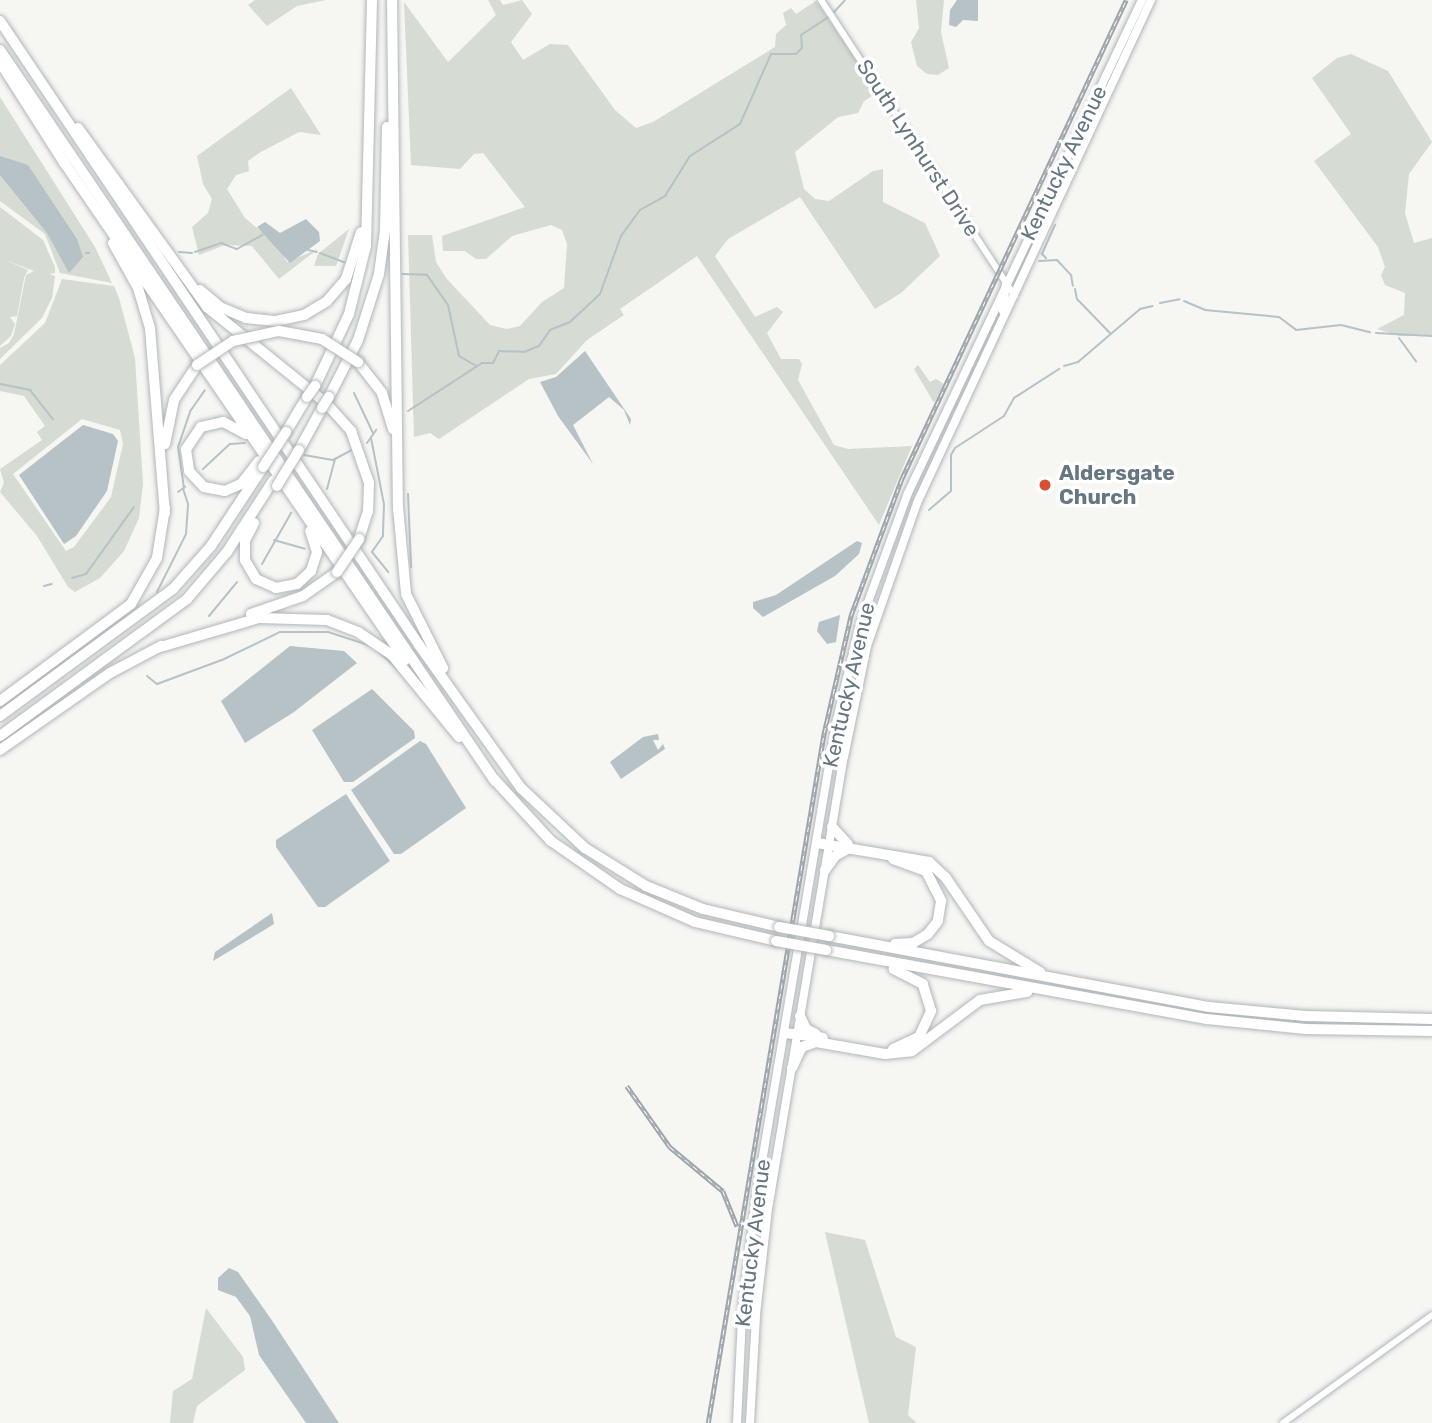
<!DOCTYPE html>
<html>
<head>
<meta charset="utf-8">
<style>
  body { margin:0 }
  #map { position:relative; width:1432px; height:1423px; overflow:hidden; background:#f6f6f3; font-family:Rubik,sans-serif }
  div>[style] { position:absolute }
  .green>* { inset:0; background:#d6dbd3 }
  .water>* { inset:0; background:#b6c2c5 }
  .stream>* { height:2px; margin:-1px; padding:0 1px; transform-origin:1px; border-radius:1px; background:#b6c2c5 }
  .roads { filter:drop-shadow(0 0 2px #b0b6ba) drop-shadow(0 0 2px #b0b6ba) }
  .secondary>* { height:6px; margin:-3px; padding:0 3px; transform-origin:3px; border-radius:3px; background:#fff }
  .primary>* { height:8px; margin:-4px; padding:0 4px; transform-origin:4px; border-radius:4px; background:#fff }
  .highway>* { height:10px; margin:-5px; padding:0 5px; transform-origin:5px; border-radius:5px; background:#fff }
  .rail>* { height:4.5px; margin-top:-2.25px; transform-origin:0; background:repeating-linear-gradient(90deg,#fff 0 5px,#9fa6ab 0 10px); box-sizing:border-box; border-block:2px solid #9fa6ab }
  .bridges { filter:drop-shadow(0 0 2px #b1b5b8) drop-shadow(0 0 2px #b1b5b8) }
  .highway-bridge>* { height:10px; margin:-5px; padding:0 5px; transform-origin:5px; border-radius:5px; background:#fff }
  .dots>* { width:19px; height:19px; translate:-50% -50%; box-sizing:border-box; border:4px solid #fff; border-radius:50% }
  span { translate:-50% -50%; white-space:nowrap; text-align:center; line-height:1.15; -webkit-text-stroke:7px #fff; paint-order:stroke }
  .street-label { font-size:21px; color:#677782 }
  .poi-label { font-size:21px; color:#677782; font-weight:700 }
  .left { translate:0 -50%; text-align:left }
</style>
</head>
<body>
<div id="map">
  <div class="green">
    <div style="clip-path:polygon(255px 0,326px 0,297px 6px,267px 26px,248px 5px)"></div>
    <div style="clip-path:polygon(488px 0,500px 0,503px 5px,522px 0,532px 14px,511px 42px,523px 60px,550px 44px,568px 45px,615px 110px,636px 128px,653px 122px,775px 47px,776px 34px,786px 25px,783px 13px,791px 8px,796px 14px,816px 1px,878px 92px,864px 101px,858px 113px,838px 117px,795px 152px,804px 189px,815px 199px,829px 201px,873px 171px,883px 169px,883px 202px,925px 223px,940px 256px,901px 293px,875px 309px,800px 197px,728px 239px,715px 256px,755px 317px,777px 307px,783px 312px,767px 333px,781px 359px,799px 359px,802px 364px,798px 380px,834px 445px,848px 449px,912px 446px,879px 525px,697px 256px,620px 309px,624px 315px,587px 340px,556px 374px,529px 379px,439px 439px,430px 433px,414px 437px,408px 235px,432px 235px,436px 262px,446px 278px,490px 325px,507px 329px,520px 326px,542px 302px,564px 288px,567px 244px,562px 230px,551px 225px,512px 236px,486px 259px,476px 259px,465px 251px,443px 251px,442px 236px,525px 207px,483px 153px,474px 154px,460px 169px,411px 165px,404px 2px,448px 62px,496px 15px)"></div>
    <div style="clip-path:polygon(916px 0,944px 0,941px 32px,949px 68px,938px 75px,927px 74px,917px 66px,911px 42px,919px 28px)"></div>
    <div style="clip-path:polygon(1351px 54px,1388px 71px,1432px 142px,1409px 174px,1405px 213px,1414px 243px,1432px 238px,1432px 336px,1399px 336px,1377px 329px,1404px 315px,1405px 293px,1385px 285px,1381px 275px,1385px 267px,1378px 247px,1314px 161px,1351px 134px,1312px 78px,1337px 58px)"></div>
    <div style="clip-path:polygon(291px 88px,321px 135px,299px 132px,259px 153px,248px 161px,249px 171px,236px 175px,227px 189px,245px 218px,277px 245px,287px 262px,318px 249px,279px 279px,252px 246px,225px 245px,199px 255px,192px 227px,208px 213px,212px 199px,203px 184px,197px 156px)"></div>
    <div style="clip-path:polygon(0 97px,95px 247px,112px 283px,60px 273px,45px 234px,0 201px)"></div>
    <div style="clip-path:polygon(0 207px,43px 240px,55px 267px,55px 273px,49px 274px,55px 276px,52px 298px,42px 318px,0 359px,0 348px,9px 343px,14px 334px,26px 275px,34px 271px,5px 260px,28px 270px,24px 278px,17px 316px,10px 317px,15px 324px,11px 336px,0 346px)"></div>
    <div style="clip-path:polygon(349px 229px,336px 266px,314px 266px,318px 254px)"></div>
    <div style="clip-path:polygon(evenodd,62px 279px,114px 286px,119px 298px,135px 358px,143px 484px,139px 518px,124px 551px,100px 578px,75px 592px,68px 587px,37px 536px,0 492px,4px 483px,0 469px,42px 440px,37px 432px,45px 426px,24px 396px,0 391px,0 365px,45px 323px,62px 279px,82px 419px,120px 430px,123px 444px,111px 497px,74px 547px,66px 551px,13px 474px,82px 419px)"></div>
    <div style="clip-path:polygon(918px 365px,930px 382px,936px 379px,944px 384px,934px 403px,914px 369px)"></div>
    <div style="clip-path:polygon(825px 1232px,865px 1240px,896px 1337px,916px 1347px,908px 1415px,917px 1423px,869px 1423px)"></div>
    <div style="clip-path:polygon(206px 1308px,243px 1357px,245px 1370px,197px 1406px,193px 1423px,170px 1423px,173px 1391px,192px 1379px)"></div>
  </div>
  <div class="water">
    <div style="clip-path:polygon(957px 0,978px 0,978px 21px,963px 20px,956px 27px,949px 25px,950px 10px)"></div>
    <div style="clip-path:polygon(0 156px,28px 165px,77px 239px,83px 257px,69px 273px,47px 233px,0 175px)"></div>
    <div style="clip-path:polygon(306px 219px,319px 232px,320px 241px,290px 263px,257px 227px,265px 222px,280px 233px)"></div>
    <div style="clip-path:polygon(585px 351px,631px 419px,630px 425px,624px 410px,609px 397px,573px 425px,593px 464px,558px 416px,540px 382px,556px 377px)"></div>
    <div style="clip-path:polygon(83px 425px,113px 434px,118px 441px,107px 491px,76px 536px,64px 544px,19px 475px)"></div>
    <div style="clip-path:polygon(857px 541px,862px 543px,859px 554px,835px 576px,763px 617px,753px 608px,753px 602px,776px 595px)"></div>
    <div style="clip-path:polygon(840px 615px,836px 642px,827px 644px,817px 631px,819px 622px)"></div>
    <div style="clip-path:polygon(290px 646px,344px 651px,357px 663px,294px 712px,245px 743px,221px 701px)"></div>
    <div style="clip-path:polygon(372px 689px,414px 731px,415px 738px,353px 782px,344px 782px,312px 730px)"></div>
    <div style="clip-path:polygon(658px 734px,659px 740px,653px 740px,658px 750px,663px 744px,665px 749px,621px 779px,610px 762px,643px 737px)"></div>
    <div style="clip-path:polygon(420px 741px,426px 744px,466px 808px,401px 854px,394px 854px,351px 790px)"></div>
    <div style="clip-path:polygon(346px 794px,390px 861px,325px 907px,318px 907px,276px 847px,276px 840px)"></div>
    <div style="clip-path:polygon(272px 913px,274px 924px,213px 961px,215px 952px)"></div>
    <div style="clip-path:polygon(229px 1268px,238px 1272px,273px 1322px,339px 1423px,306px 1423px,259px 1355px,250px 1316px,236px 1297px,218px 1290px,218px 1278px)"></div>
  </div>
  <div class="stream">
    <div style="left:834px;top:12px;width:16px;rotate:-47deg"></div>
    <div style="left:308px;top:250px;width:9px;rotate:13deg"></div>
    <div style="left:179px;top:252px;width:13px;rotate:4deg"></div>
    <div style="left:195px;top:252px;width:28px;rotate:-19deg"></div>
    <div style="left:221px;top:243px;width:17px;rotate:21deg"></div>
    <div style="left:237px;top:249px;width:29px;rotate:-29deg"></div>
    <div style="left:86px;top:253px;width:3px"></div>
    <div style="left:320px;top:253px;width:28px;rotate:21deg"></div>
    <div style="left:1046px;top:258px;width:6px;rotate:-135deg"></div>
    <div style="left:1042px;top:254px;width:32px;rotate:-66deg"></div>
    <div style="left:1039px;top:261px;width:18px;rotate:-3deg"></div>
    <div style="left:1057px;top:260px;width:21px;rotate:47deg"></div>
    <div style="left:1071px;top:275px;width:11px;rotate:80deg"></div>
    <div style="left:402px;top:274px;width:25px;rotate:2deg"></div>
    <div style="left:427px;top:275px;width:37px;rotate:55deg"></div>
    <div style="left:448px;top:305px;width:52px;rotate:77.8deg"></div>
    <div style="left:459px;top:356px;width:20px;rotate:30deg"></div>
    <div style="left:1075px;top:289px;width:10px;rotate:79deg"></div>
    <div style="left:1077px;top:299px;width:47px;rotate:45.9deg"></div>
    <div style="left:1184px;top:301px;width:23px;rotate:23deg"></div>
    <div style="left:1205px;top:310px;width:74px;rotate:5.4deg"></div>
    <div style="left:1279px;top:317px;width:21px;rotate:37deg"></div>
    <div style="left:1296px;top:330px;width:45px;rotate:-6.3deg"></div>
    <div style="left:1341px;top:325px;width:30px;rotate:14deg"></div>
    <div style="left:1160px;top:303px;width:20px;rotate:-11deg"></div>
    <div style="left:1376px;top:333px;width:56px;rotate:3.1deg"></div>
    <div style="left:1399px;top:338px;width:29px;rotate:54deg"></div>
    <div style="left:1064px;top:366px;width:15px;rotate:-16deg"></div>
    <div style="left:1078px;top:362px;width:82px;rotate:-40.5deg"></div>
    <div style="left:1140px;top:309px;width:13px;rotate:-13deg"></div>
    <div style="left:0;top:384px;width:31px;rotate:11deg"></div>
    <div style="left:30px;top:390px;width:37px;rotate:52deg"></div>
    <div style="left:354px;top:393px;width:44px;rotate:64.6deg"></div>
    <div style="left:408px;top:411px;width:88px;rotate:-33deg"></div>
    <div style="left:482px;top:363px;width:11px"></div>
    <div style="left:493px;top:363px;width:13px;rotate:-63deg"></div>
    <div style="left:499px;top:351px;width:25px;rotate:2deg"></div>
    <div style="left:524px;top:352px;width:16px;rotate:-22deg"></div>
    <div style="left:539px;top:346px;width:19px;rotate:-55deg"></div>
    <div style="left:550px;top:330px;width:22px;rotate:-22deg"></div>
    <div style="left:570px;top:322px;width:41px;rotate:-43deg"></div>
    <div style="left:600px;top:294px;width:62px;rotate:-70.1deg"></div>
    <div style="left:621px;top:236px;width:32px;rotate:-54deg"></div>
    <div style="left:640px;top:210px;width:29px;rotate:-29deg"></div>
    <div style="left:665px;top:196px;width:47px;rotate:-58deg"></div>
    <div style="left:690px;top:156px;width:59px;rotate:-32.6deg"></div>
    <div style="left:740px;top:124px;width:77px;rotate:-66.1deg"></div>
    <div style="left:771px;top:54px;width:25px"></div>
    <div style="left:796px;top:54px;width:8px;rotate:-45deg"></div>
    <div style="left:802px;top:48px;width:13px;rotate:-94deg"></div>
    <div style="left:801px;top:35px;width:35px;rotate:-33deg"></div>
    <div style="left:371px;top:438px;width:67px;rotate:78.9deg"></div>
    <div style="left:384px;top:504px;width:32px;rotate:92deg"></div>
    <div style="left:383px;top:536px;width:19px;rotate:125deg"></div>
    <div style="left:372px;top:552px;width:26px;rotate:51deg"></div>
    <div style="left:367px;top:443px;width:16px;rotate:-55deg"></div>
    <div style="left:304px;top:455px;width:29px;rotate:10deg"></div>
    <div style="left:333px;top:460px;width:21px;rotate:-28deg"></div>
    <div style="left:203px;top:469px;width:37px;rotate:-43deg"></div>
    <div style="left:230px;top:444px;width:15px;rotate:-4deg"></div>
    <div style="left:184px;top:488px;width:41px;rotate:-98.3deg"></div>
    <div style="left:178px;top:447px;width:39px;rotate:-71deg"></div>
    <div style="left:191px;top:410px;width:24px;rotate:-55deg"></div>
    <div style="left:327px;top:489px;width:30px;rotate:-75deg"></div>
    <div style="left:178px;top:492px;width:9px;rotate:-36deg"></div>
    <div style="left:408px;top:494px;width:73px;rotate:87.6deg"></div>
    <div style="left:929px;top:510px;width:29px;rotate:-41deg"></div>
    <div style="left:951px;top:491px;width:36px;rotate:-90deg"></div>
    <div style="left:951px;top:455px;width:8px;rotate:-60deg"></div>
    <div style="left:955px;top:448px;width:59px;rotate:-33.1deg"></div>
    <div style="left:1004px;top:416px;width:21px;rotate:-61deg"></div>
    <div style="left:1014px;top:398px;width:54px;rotate:-32.8deg"></div>
    <div style="left:274px;top:540px;width:32px;rotate:16deg"></div>
    <div style="left:262px;top:564px;width:59px;rotate:-60.4deg"></div>
    <div style="left:72px;top:578px;width:15px;rotate:-16deg"></div>
    <div style="left:86px;top:574px;width:82px;rotate:-54.4deg"></div>
    <div style="left:44px;top:586px;width:8px;rotate:-14deg"></div>
    <div style="left:157px;top:592px;width:65px;rotate:-63.4deg"></div>
    <div style="left:186px;top:534px;width:30px;rotate:-86deg"></div>
    <div style="left:188px;top:504px;width:16px;rotate:-108deg"></div>
    <div style="left:209px;top:616px;width:44px;rotate:-50.5deg"></div>
    <div style="left:378px;top:651px;width:26px;rotate:43deg"></div>
    <div style="left:147px;top:676px;width:13px;rotate:39deg"></div>
    <div style="left:157px;top:684px;width:69px;rotate:-20.3deg"></div>
    <div style="left:222px;top:660px;width:64px;rotate:-25.8deg"></div>
    <div style="left:280px;top:632px;width:48px"></div>
    <div style="left:328px;top:632px;width:45px;rotate:18deg"></div>
  </div>
  <div class="roads">
    <div class="secondary">
      <div style="left:821px;top:0;width:354px;rotate:56.8deg"></div>
      <div style="left:1283px;top:1423px;width:184px;rotate:-35.9deg"></div>
    </div>
    <div class="primary">
      <div style="left:1003px;top:311px;width:27px;rotate:-84deg"></div>
      <div style="left:737px;top:1423px;width:108px;rotate:-87.3deg"></div>
      <div style="left:742px;top:1315px;width:125px;rotate:-83.1deg"></div>
      <div style="left:757px;top:1191px;width:478px;rotate:-80.4deg"></div>
      <div style="left:837px;top:720px;width:99px;rotate:-76.5deg"></div>
      <div style="left:860px;top:624px;width:140px;rotate:-69.9deg"></div>
      <div style="left:908px;top:493px;width:546px;rotate:-64.61deg"></div>
      <div style="left:750px;top:1423px;width:109px;rotate:-86.8deg"></div>
      <div style="left:756px;top:1314px;width:106px;rotate:-83.5deg"></div>
      <div style="left:768px;top:1209px;width:458px;rotate:-80.5deg"></div>
      <div style="left:844px;top:757px;width:113px;rotate:-78.3deg"></div>
      <div style="left:867px;top:646px;width:151px;rotate:-70.7deg"></div>
      <div style="left:917px;top:503px;width:555px;rotate:-65.05deg"></div>
    </div>
    <div class="highway">
      <div style="left:392px;top:0;width:510px;rotate:89.33deg"></div>
      <div style="left:0;top:21px;width:752px;rotate:56.12deg"></div>
      <div style="left:419px;top:645px;width:176px;rotate:54.5deg"></div>
      <div style="left:521px;top:788px;width:88px;rotate:43.2deg"></div>
      <div style="left:585px;top:848px;width:72px;rotate:31.9deg"></div>
      <div style="left:646px;top:886px;width:61px;rotate:22deg"></div>
      <div style="left:703px;top:909px;width:78px;rotate:13.3deg"></div>
      <div style="left:0;top:50px;width:883px;rotate:55.9deg"></div>
      <div style="left:0;top:62px;width:121px;rotate:57.5deg"></div>
      <div style="left:78px;top:128px;width:221px;rotate:54.2deg"></div>
      <div style="left:207px;top:307px;width:153px;rotate:38.9deg"></div>
      <div style="left:326px;top:403px;width:38px;rotate:48deg"></div>
      <div style="left:351px;top:431px;width:55px;rotate:70.9deg"></div>
      <div style="left:369px;top:483px;width:28px;rotate:92deg"></div>
      <div style="left:368px;top:511px;width:29px;rotate:108deg"></div>
      <div style="left:63px;top:161px;width:605px;rotate:55.57deg"></div>
      <div style="left:113px;top:243px;width:51px;rotate:60.9deg"></div>
      <div style="left:138px;top:288px;width:42px;rotate:73.3deg"></div>
      <div style="left:150px;top:328px;width:186px;rotate:85.4deg"></div>
      <div style="left:200px;top:290px;width:26px;rotate:40deg"></div>
      <div style="left:220px;top:307px;width:28px;rotate:23deg"></div>
      <div style="left:246px;top:318px;width:30px;rotate:6deg"></div>
      <div style="left:276px;top:321px;width:29px;rotate:-12deg"></div>
      <div style="left:304px;top:315px;width:27px;rotate:-31deg"></div>
      <div style="left:327px;top:301px;width:29px;rotate:-49deg"></div>
      <div style="left:346px;top:279px;width:49px;rotate:-72.3deg"></div>
      <div style="left:358px;top:362px;width:39px;rotate:52deg"></div>
      <div style="left:382px;top:393px;width:38px;rotate:73deg"></div>
      <div style="left:315px;top:386px;width:80px;rotate:-64.7deg"></div>
      <div style="left:349px;top:314px;width:70px;rotate:-76deg"></div>
      <div style="left:366px;top:246px;width:246px;rotate:-88.6deg"></div>
      <div style="left:329px;top:397px;width:64px;rotate:-63deg"></div>
      <div style="left:358px;top:340px;width:69px;rotate:-72.3deg"></div>
      <div style="left:379px;top:274px;width:44px;rotate:-82.2deg"></div>
      <div style="left:385px;top:230px;width:103px;rotate:-88.9deg"></div>
      <div style="left:286px;top:432px;width:41px;rotate:-59deg"></div>
      <div style="left:246px;top:434px;width:26px;rotate:-152deg"></div>
      <div style="left:223px;top:422px;width:23px;rotate:167deg"></div>
      <div style="left:201px;top:427px;width:27px;rotate:124deg"></div>
      <div style="left:186px;top:449px;width:22px;rotate:82deg"></div>
      <div style="left:189px;top:471px;width:22px;rotate:47deg"></div>
      <div style="left:204px;top:487px;width:21px;rotate:11deg"></div>
      <div style="left:225px;top:491px;width:17px;rotate:-24deg"></div>
      <div style="left:241px;top:484px;width:29px;rotate:-52deg"></div>
      <div style="left:165px;top:444px;width:45px;rotate:-78.4deg"></div>
      <div style="left:174px;top:400px;width:42px;rotate:-56.7deg"></div>
      <div style="left:299px;top:450px;width:48px;rotate:-61.3deg"></div>
      <div style="left:398px;top:507px;width:87px;rotate:84.7deg"></div>
      <div style="left:406px;top:594px;width:83px;rotate:63.4deg"></div>
      <div style="left:254px;top:523px;width:20px;rotate:117deg"></div>
      <div style="left:245px;top:541px;width:19px;rotate:90deg"></div>
      <div style="left:245px;top:560px;width:22px;rotate:60deg"></div>
      <div style="left:256px;top:579px;width:22px;rotate:24deg"></div>
      <div style="left:276px;top:588px;width:21px;rotate:-11deg"></div>
      <div style="left:297px;top:584px;width:19px;rotate:-43deg"></div>
      <div style="left:311px;top:571px;width:20px;rotate:-72deg"></div>
      <div style="left:317px;top:552px;width:22px;rotate:-108deg"></div>
      <div style="left:251px;top:614px;width:55px;rotate:-19.1deg"></div>
      <div style="left:303px;top:596px;width:42px;rotate:-35.2deg"></div>
      <div style="left:157px;top:648px;width:106px;rotate:-16.4deg"></div>
      <div style="left:259px;top:618px;width:68px;rotate:1.7deg"></div>
      <div style="left:327px;top:620px;width:33px;rotate:21deg"></div>
      <div style="left:358px;top:632px;width:41px;rotate:34.1deg"></div>
      <div style="left:392px;top:655px;width:106px;rotate:50.7deg"></div>
      <div style="left:0;top:701px;width:163px;rotate:-36.5deg"></div>
      <div style="left:131px;top:604px;width:53px;rotate:-60.5deg"></div>
      <div style="left:157px;top:558px;width:51px;rotate:-80.9deg"></div>
      <div style="left:0;top:716px;width:215px;rotate:-36.3deg"></div>
      <div style="left:173px;top:589px;width:57px;rotate:-48.5deg"></div>
      <div style="left:211px;top:546px;width:95px;rotate:-56.6deg"></div>
      <div style="left:0;top:736px;width:232px;rotate:-36.2deg"></div>
      <div style="left:187px;top:599px;width:62px;rotate:-49.6deg"></div>
      <div style="left:227px;top:552px;width:85px;rotate:-57.1deg"></div>
      <div style="left:0;top:750px;width:134px;rotate:-35deg"></div>
      <div style="left:110px;top:673px;width:58px;rotate:-27.9deg"></div>
      <div style="left:493px;top:778px;width:86px;rotate:47.4deg"></div>
      <div style="left:551px;top:841px;width:84px;rotate:34.8deg"></div>
      <div style="left:620px;top:889px;width:82px;rotate:23.7deg"></div>
      <div style="left:695px;top:922px;width:83px;rotate:13.2deg"></div>
      <div style="left:832px;top:827px;width:23px;rotate:47deg"></div>
      <div style="left:817px;top:843px;width:114px;rotate:9.6deg"></div>
      <div style="left:929px;top:862px;width:23px;rotate:43deg"></div>
      <div style="left:946px;top:878px;width:76px;rotate:55.7deg"></div>
      <div style="left:989px;top:941px;width:60px;rotate:31.3deg"></div>
      <div style="left:893px;top:859px;width:35px;rotate:20deg"></div>
      <div style="left:926px;top:871px;width:34px;rotate:63deg"></div>
      <div style="left:941px;top:901px;width:20px;rotate:99deg"></div>
      <div style="left:938px;top:921px;width:16px;rotate:128deg"></div>
      <div style="left:928px;top:934px;width:17px;rotate:149deg"></div>
      <div style="left:913px;top:943px;width:18px;rotate:177deg"></div>
      <div style="left:825px;top:870px;width:17px;rotate:-54deg"></div>
      <div style="left:835px;top:856px;width:13px;rotate:-29deg"></div>
      <div style="left:829px;top:936px;width:387px;rotate:10.6deg"></div>
      <div style="left:1209px;top:1007px;width:97px;rotate:5.3deg"></div>
      <div style="left:1306px;top:1016px;width:126px;rotate:1.4deg"></div>
      <div style="left:826px;top:950px;width:387px;rotate:10.3deg"></div>
      <div style="left:1207px;top:1019px;width:99px;rotate:5.8deg"></div>
      <div style="left:1305px;top:1029px;width:127px;rotate:0.9deg"></div>
      <div style="left:800px;top:1016px;width:14px;rotate:65deg"></div>
      <div style="left:806px;top:1029px;width:11px;rotate:27deg"></div>
      <div style="left:785px;top:1033px;width:38px;rotate:7deg"></div>
      <div style="left:893px;top:1049px;width:29px;rotate:-25deg"></div>
      <div style="left:919px;top:1037px;width:29px;rotate:-65deg"></div>
      <div style="left:931px;top:1011px;width:28px;rotate:-107deg"></div>
      <div style="left:923px;top:984px;width:33px;rotate:-153deg"></div>
      <div style="left:792px;top:1068px;width:23px;rotate:-65deg"></div>
      <div style="left:802px;top:1047px;width:15px;rotate:-20deg"></div>
      <div style="left:816px;top:1042px;width:70px;rotate:9.9deg"></div>
      <div style="left:885px;top:1054px;width:27px;rotate:-6deg"></div>
      <div style="left:912px;top:1051px;width:85px;rotate:-36.9deg"></div>
      <div style="left:980px;top:1000px;width:48px;rotate:-9.7deg"></div>
    </div>
  </div>
  <div class="rail">
    <div style="left:627px;top:1086px;width:75px;rotate:54.8deg"></div>
    <div style="left:670px;top:1147px;width:69px;rotate:39.7deg"></div>
    <div style="left:723px;top:1191px;width:38px;rotate:68deg"></div>
    <div style="left:708px;top:1423px;width:700px;rotate:-80.46deg"></div>
    <div style="left:824px;top:733px;width:121px;rotate:-77.1deg"></div>
    <div style="left:851px;top:615px;width:146px;rotate:-69.6deg"></div>
    <div style="left:902px;top:478px;width:528px;rotate:-64.89deg"></div>
  </div>
  <div class="bridges">
    <div class="highway-bridge">
      <div style="left:197px;top:365px;width:43px;rotate:-33.7deg"></div>
      <div style="left:233px;top:341px;width:47px;rotate:-12.3deg"></div>
      <div style="left:279px;top:331px;width:44px;rotate:10.5deg"></div>
      <div style="left:322px;top:339px;width:43px;rotate:32.6deg"></div>
      <div style="left:307px;top:397px;width:14px;rotate:-54deg"></div>
      <div style="left:322px;top:408px;width:13px;rotate:-58deg"></div>
      <div style="left:263px;top:467px;width:42px;rotate:-56.7deg"></div>
      <div style="left:277px;top:486px;width:42px;rotate:-58.6deg"></div>
      <div style="left:337px;top:572px;width:40px;rotate:-56deg"></div>
      <div style="left:779px;top:927px;width:51px;rotate:10.2deg"></div>
      <div style="left:776px;top:941px;width:51px;rotate:10.2deg"></div>
    </div>
  </div>
  <div class="dots">
    <div style="left:1045px;top:485px;background:#d65133"></div>
  </div>
  <div class="street-label">
    <span style="left:918px;top:148px;rotate:57deg">South Lynhurst Drive</span>
    <span style="left:1064px;top:163px;rotate:-64deg">Kentucky Avenue</span>
    <span style="left:849px;top:685px;rotate:-77deg">Kentucky Avenue</span>
    <span style="left:753px;top:1243px;rotate:-83deg">Kentucky Avenue</span>
  </div>
  <div class="poi-label">
    <span class="left" style="left:1059px;top:485px">Aldersgate<br>Church</span>
  </div>
</div>
</body>
</html>
